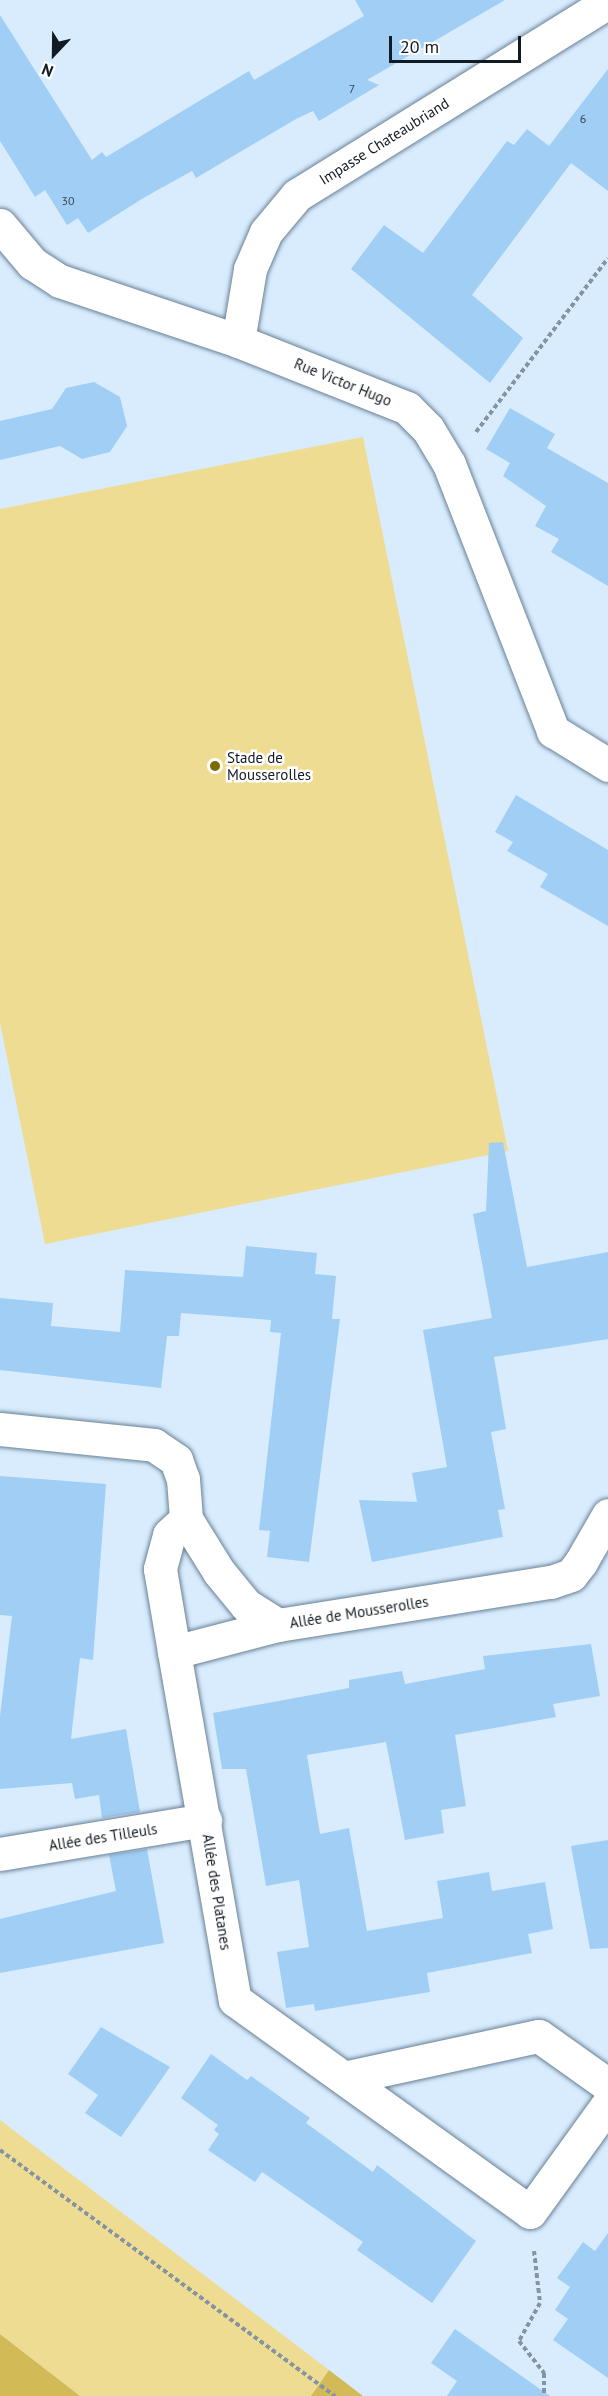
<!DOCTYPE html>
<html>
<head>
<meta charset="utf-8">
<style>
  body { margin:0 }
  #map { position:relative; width:608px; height:2396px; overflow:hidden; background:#d8ecfe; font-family:"PT Sans",sans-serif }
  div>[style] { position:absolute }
  .green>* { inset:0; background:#eedc92 }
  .forest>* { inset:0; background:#d2bb57 }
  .building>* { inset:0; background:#a0cef5 }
  .path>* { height:4px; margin-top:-2px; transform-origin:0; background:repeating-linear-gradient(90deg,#8594a2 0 4.5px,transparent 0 7.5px) }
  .roads { filter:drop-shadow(0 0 2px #698094) drop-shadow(0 0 2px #698094) }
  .street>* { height:33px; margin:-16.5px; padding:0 16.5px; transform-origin:16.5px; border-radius:16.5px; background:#fff }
  .dots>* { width:16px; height:16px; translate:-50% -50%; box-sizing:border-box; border:3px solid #fff; border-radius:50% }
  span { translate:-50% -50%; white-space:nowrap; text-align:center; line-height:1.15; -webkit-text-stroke:5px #fff; paint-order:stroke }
  .number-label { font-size:12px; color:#364858 }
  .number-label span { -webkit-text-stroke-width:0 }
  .street-label { font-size:15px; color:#121b23 }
  .poi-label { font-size:15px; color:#121b23 }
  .left { translate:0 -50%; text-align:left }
  .north { position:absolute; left:24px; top:24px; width:60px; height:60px; -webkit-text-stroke:4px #fff; paint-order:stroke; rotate:202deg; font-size:16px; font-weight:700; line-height:24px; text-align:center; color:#121b23 }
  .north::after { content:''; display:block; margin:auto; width:21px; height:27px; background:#121b23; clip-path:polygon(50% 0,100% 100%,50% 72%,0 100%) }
  .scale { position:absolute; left:389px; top:36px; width:132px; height:27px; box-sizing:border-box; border:3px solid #121b23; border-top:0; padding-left:8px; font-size:18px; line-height:21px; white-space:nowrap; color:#121b23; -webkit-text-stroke:4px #fff; paint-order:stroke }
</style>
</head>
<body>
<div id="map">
  <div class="green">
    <div style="clip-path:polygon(363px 437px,508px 1151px,45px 1244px,0 1023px,0 509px)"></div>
    <div style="clip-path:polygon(0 2120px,329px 2370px,311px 2396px,80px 2396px,0 2334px)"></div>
  </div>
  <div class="forest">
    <div style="clip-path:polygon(0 2334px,80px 2396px,0 2396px)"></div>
    <div style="clip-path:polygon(329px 2370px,363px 2396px,311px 2396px)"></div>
  </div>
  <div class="building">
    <div style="clip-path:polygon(355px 0,505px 0,367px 80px,379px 85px,319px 121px,313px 111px,296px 119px,196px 178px,192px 171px,145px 197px,88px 233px,78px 218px,67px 225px,45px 190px,35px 197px,0 141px,0 15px,92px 160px,102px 152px,106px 157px,249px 71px,254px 80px,364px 16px)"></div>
    <div style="clip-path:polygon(608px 69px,608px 191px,571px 163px,472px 295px,523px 338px,490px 383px,351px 269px,384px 225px,423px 253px,507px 141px,514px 145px,527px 129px,549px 146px)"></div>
    <div style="clip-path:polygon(94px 382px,120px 397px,127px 426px,110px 452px,82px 459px,60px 446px,0 460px,0 421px,52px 409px,66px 388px)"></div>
    <div style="clip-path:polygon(510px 408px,555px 434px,547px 448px,608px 483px,608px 586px,551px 552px,559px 539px,535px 526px,546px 506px,503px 476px,510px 463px,486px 449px)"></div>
    <div style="clip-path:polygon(516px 795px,608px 850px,608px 926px,540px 887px,548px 874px,507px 851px,513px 842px,495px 832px)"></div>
    <div style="clip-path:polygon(503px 1142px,527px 1267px,608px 1252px,608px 1339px,494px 1357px,506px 1429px,491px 1432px,505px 1509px,498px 1510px,503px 1537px,372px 1562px,359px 1500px,417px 1502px,412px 1473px,447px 1467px,423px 1330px,492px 1318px,473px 1214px,486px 1211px,489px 1143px)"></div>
    <div style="clip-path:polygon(246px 1246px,317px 1253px,315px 1274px,336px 1276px,332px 1319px,340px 1319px,309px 1562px,267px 1557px,270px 1531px,259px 1530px,281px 1333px,270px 1332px,271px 1320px,181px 1313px,179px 1336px,167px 1336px,161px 1388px,0 1370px,0 1298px,53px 1303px,51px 1326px,120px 1332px,125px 1270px,243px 1277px)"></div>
    <div style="clip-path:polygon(0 1476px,106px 1484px,93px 1660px,80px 1658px,71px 1739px,126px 1729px,140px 1812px,102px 1818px,99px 1795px,75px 1799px,72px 1783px,0 1789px,0 1716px,12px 1616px,0 1615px)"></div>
    <div style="clip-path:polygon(591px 1644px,600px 1696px,553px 1704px,556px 1717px,455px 1735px,466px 1806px,441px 1810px,444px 1833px,405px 1840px,386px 1742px,307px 1755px,320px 1834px,349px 1828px,367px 1931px,443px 1918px,437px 1881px,489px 1872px,492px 1891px,545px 1882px,553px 1929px,528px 1934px,532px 1953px,427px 1973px,430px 1992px,315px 2011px,314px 2004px,286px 2008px,277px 1952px,309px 1947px,299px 1880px,266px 1886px,246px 1769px,222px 1769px,213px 1713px,349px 1688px,349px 1680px,402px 1671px,405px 1684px,485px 1669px,483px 1656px)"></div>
    <div style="clip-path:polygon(608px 1840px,608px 1948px,590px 1949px,571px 1846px)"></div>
    <div style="clip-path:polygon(147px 1849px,164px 1943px,0 1973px,0 1919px,116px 1891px,109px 1855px)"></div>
    <div style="clip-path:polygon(101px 2027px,170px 2067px,121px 2137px,85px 2113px,98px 2095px,68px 2074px)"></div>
    <div style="clip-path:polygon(211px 2054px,247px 2080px,251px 2076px,310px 2118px,306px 2123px,373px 2172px,377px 2165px,476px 2241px,432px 2303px,357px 2250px,363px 2242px,262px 2172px,255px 2182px,208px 2150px,219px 2134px,214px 2130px,218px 2125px,181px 2098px)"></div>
    <div style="clip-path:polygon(608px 2233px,608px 2378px,553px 2340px,568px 2319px,555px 2310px,570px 2287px,557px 2278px,583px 2242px,595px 2251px)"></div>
    <div style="clip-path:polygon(455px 2329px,550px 2396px,447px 2396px,457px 2381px,431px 2363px)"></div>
  </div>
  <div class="path">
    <div style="left:476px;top:432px;width:218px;rotate:-52.8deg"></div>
    <div style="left:0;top:2150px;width:416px;rotate:36.3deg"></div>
    <div style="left:534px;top:2251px;width:52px;rotate:83.4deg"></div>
    <div style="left:540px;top:2303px;width:43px;rotate:118.9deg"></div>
    <div style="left:519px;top:2341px;width:41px;rotate:52deg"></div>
    <div style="left:544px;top:2373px;width:23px;rotate:90deg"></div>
  </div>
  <div class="roads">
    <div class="street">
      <div style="left:0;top:225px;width:50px;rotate:49.9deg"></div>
      <div style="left:32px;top:263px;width:33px;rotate:33deg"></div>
      <div style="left:60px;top:281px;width:188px;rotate:18.6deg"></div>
      <div style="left:238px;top:341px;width:182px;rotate:21.6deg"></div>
      <div style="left:407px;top:408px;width:30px;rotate:45deg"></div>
      <div style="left:428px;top:429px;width:41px;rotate:59deg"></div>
      <div style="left:449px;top:464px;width:287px;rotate:68.7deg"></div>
      <div style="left:553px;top:731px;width:65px;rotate:31.7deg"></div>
      <div style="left:238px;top:341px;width:73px;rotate:-80.5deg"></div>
      <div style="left:250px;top:269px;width:40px;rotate:-66.6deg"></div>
      <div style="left:266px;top:232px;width:48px;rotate:-50deg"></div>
      <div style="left:297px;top:195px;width:366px;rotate:-31.8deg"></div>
      <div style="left:0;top:1429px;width:155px;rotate:5.9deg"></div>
      <div style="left:154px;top:1445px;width:27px;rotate:34deg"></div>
      <div style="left:176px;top:1460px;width:20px;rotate:70deg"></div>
      <div style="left:183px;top:1479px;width:40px;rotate:85.7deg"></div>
      <div style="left:186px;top:1519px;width:62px;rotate:58.1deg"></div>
      <div style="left:219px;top:1572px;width:43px;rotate:50.7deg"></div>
      <div style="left:246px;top:1605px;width:38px;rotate:32deg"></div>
      <div style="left:278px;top:1625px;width:276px;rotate:-9deg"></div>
      <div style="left:551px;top:1582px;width:21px;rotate:-19deg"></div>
      <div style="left:571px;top:1575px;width:16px;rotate:-52deg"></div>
      <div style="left:581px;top:1562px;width:54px;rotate:-60.1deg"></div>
      <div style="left:186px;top:1519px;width:23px;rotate:137deg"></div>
      <div style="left:169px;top:1535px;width:35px;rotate:105deg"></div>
      <div style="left:160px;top:1569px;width:84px;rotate:80.4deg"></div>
      <div style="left:174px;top:1652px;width:107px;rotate:-14.6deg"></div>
      <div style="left:174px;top:1652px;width:353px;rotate:80.1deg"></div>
      <div style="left:235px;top:2000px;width:363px;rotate:35.7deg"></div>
      <div style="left:530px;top:2212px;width:133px;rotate:-54.2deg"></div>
      <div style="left:0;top:1854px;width:208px;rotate:-9.4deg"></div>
      <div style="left:344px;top:2078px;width:199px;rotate:-12.2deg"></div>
      <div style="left:539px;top:2036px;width:85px;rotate:35.4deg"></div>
    </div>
  </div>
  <div class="dots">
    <div style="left:215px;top:766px;background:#7d6a01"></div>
  </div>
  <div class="number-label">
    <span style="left:352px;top:89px">7</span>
    <span style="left:583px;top:119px">6</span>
    <span style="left:68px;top:201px">30</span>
  </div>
  <div class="street-label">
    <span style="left:384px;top:141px;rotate:-32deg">Impasse Chateaubriand</span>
    <span style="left:343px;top:382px;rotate:22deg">Rue Victor Hugo</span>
    <span style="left:359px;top:1612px;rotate:-9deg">Allée de Mousserolles</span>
    <span style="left:103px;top:1837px;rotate:-9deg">Allée des Tilleuls</span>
    <span style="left:217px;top:1892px;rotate:81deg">Allée des Platanes</span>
  </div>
  <div class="poi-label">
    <span class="left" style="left:227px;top:766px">Stade de<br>Mousserolles</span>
  </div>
  <div class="north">N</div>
  <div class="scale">20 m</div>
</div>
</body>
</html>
